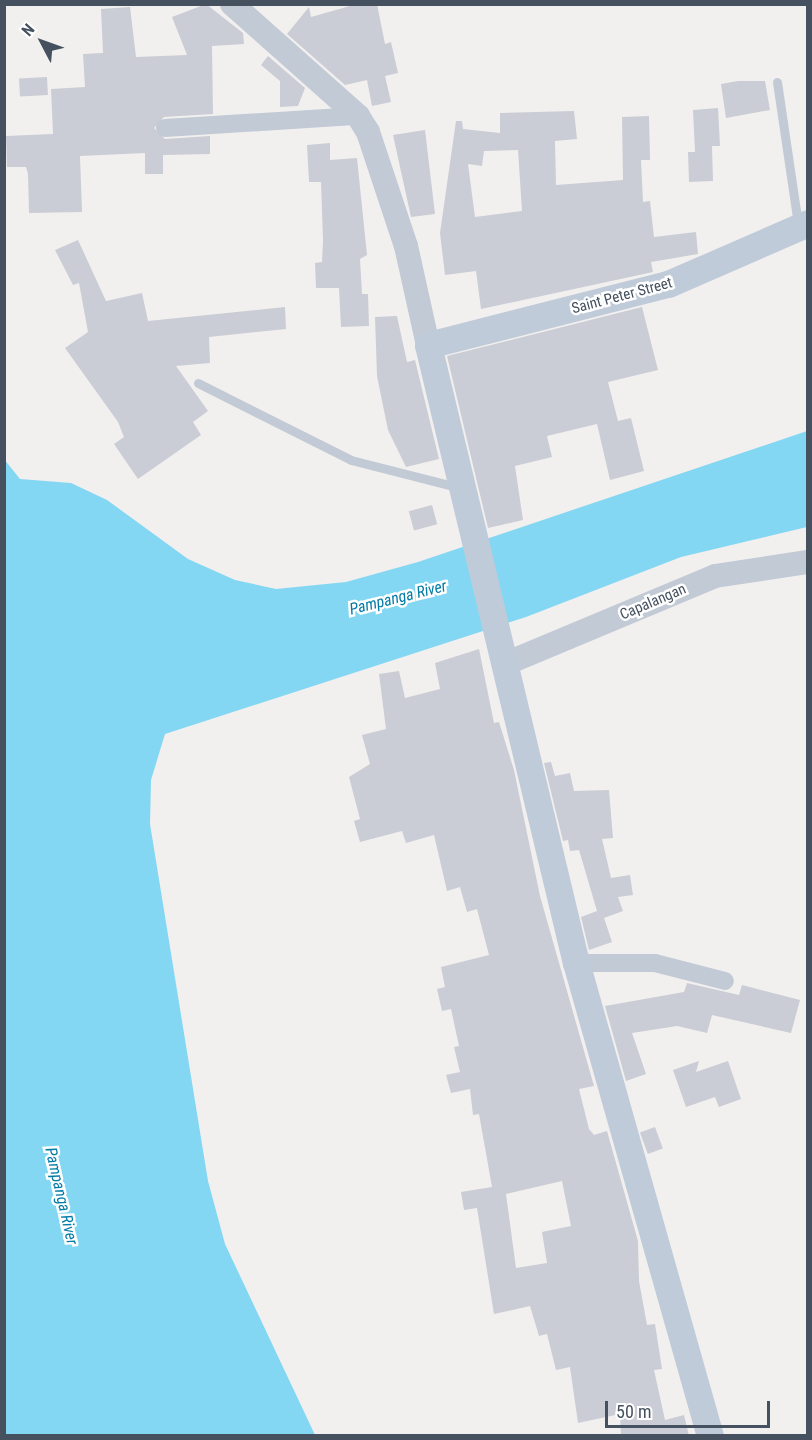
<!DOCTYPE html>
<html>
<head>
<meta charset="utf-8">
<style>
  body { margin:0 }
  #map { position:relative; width:812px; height:1440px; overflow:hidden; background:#f2efef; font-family:"Roboto Condensed",sans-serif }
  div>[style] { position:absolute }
  .water>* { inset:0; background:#83d7f3 }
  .building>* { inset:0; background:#cacdd5; transform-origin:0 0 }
  .service>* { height:9px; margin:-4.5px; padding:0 4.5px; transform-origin:4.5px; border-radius:4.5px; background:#c1cad5 }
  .minor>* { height:18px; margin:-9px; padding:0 9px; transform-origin:9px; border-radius:9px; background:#c1cad5 }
  .tertiary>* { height:24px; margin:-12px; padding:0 12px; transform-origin:12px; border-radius:12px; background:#c1cad5 }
  .secondary>* { height:27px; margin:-13.5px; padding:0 13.5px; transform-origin:13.5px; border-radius:13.5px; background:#c0cbd9 }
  span { translate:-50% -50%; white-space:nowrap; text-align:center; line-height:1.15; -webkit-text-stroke:5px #fff; paint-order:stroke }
  .street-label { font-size:15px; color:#45515e }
  .water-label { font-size:16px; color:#027ba6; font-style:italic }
  .frame { position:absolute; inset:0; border:6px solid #45515e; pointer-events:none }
  .north { position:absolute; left:12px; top:12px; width:60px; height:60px; -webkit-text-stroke:4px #fff; paint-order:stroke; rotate:311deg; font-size:16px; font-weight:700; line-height:24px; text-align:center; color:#45515e }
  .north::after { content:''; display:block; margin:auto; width:21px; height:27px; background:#45515e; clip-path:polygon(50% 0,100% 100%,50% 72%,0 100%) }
  .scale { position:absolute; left:605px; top:1401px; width:165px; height:27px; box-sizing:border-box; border:3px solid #45515e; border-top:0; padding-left:8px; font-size:18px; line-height:21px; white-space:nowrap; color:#45515e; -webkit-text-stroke:4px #fff; paint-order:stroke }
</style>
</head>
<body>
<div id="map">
  <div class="water">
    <div style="clip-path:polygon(807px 431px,807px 527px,681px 557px,526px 617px,165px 734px,151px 780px,150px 824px,208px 1181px,225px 1244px,315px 1435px,5px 1435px,4px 459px,20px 479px,71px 483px,107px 500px,188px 559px,235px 580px,276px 589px,346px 582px,418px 562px)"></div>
  </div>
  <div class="building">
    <div style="clip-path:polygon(206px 4px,243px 33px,244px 44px,212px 46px,213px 114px,164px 117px,154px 128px,165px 139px,210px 136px,210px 154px,163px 155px,163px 174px,145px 174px,145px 153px,80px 156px,82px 212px,29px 213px,28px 174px,26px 167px,7px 167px,6px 136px,53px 134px,51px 89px,85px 87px,83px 54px,103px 53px,101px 9px,130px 7px,136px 57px,187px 55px,172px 17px)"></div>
    <div style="clip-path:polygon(357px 4px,377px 4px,385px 44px,391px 42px,398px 73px,385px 76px,391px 102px,372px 106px,367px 80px,345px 85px,287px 34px,309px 7px,311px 17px)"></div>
    <div style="clip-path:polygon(268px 56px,305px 88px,298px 106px,280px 107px,280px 81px,261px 65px)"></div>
    <div style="left:47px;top:77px;width:18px;height:28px;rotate:87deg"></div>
    <div style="clip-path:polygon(738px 81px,765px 81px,770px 110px,726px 118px,721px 84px)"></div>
    <div style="clip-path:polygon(718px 108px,720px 146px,712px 146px,713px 181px,689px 182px,688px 152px,695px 152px,693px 110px)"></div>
    <div style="clip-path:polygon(evenodd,574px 111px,577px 139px,555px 141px,556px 185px,623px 180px,622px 117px,649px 116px,650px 160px,641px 160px,643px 202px,650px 201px,654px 237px,696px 232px,698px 254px,651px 262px,653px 272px,481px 309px,476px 271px,445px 275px,440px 233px,456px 121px,462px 121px,463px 129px,500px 133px,500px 113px,574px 111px,518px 150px,522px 211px,475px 217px,468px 164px,482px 166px,484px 151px,518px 150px)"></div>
    <div style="clip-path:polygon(425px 130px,435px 214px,411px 217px,393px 135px)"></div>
    <div style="clip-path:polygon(330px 143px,330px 160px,357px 158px,367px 255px,360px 259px,362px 294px,368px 294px,369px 326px,341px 327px,339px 288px,316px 288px,315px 263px,322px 262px,323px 240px,321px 182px,309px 182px,307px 145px)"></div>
    <div style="clip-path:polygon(78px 240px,106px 301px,142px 293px,148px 321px,285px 307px,286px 329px,209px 337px,210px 363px,176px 366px,208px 411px,193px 422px,201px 435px,138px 479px,114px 444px,124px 437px,118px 422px,65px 348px,88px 332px,79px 283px,73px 285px,55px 250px)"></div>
    <div style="clip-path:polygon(642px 307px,658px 370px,608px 382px,618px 421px,631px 418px,644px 471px,610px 480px,597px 424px,547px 436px,552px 457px,515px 466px,523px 520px,488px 528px,447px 356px)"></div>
    <div style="clip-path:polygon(397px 316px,407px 362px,415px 360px,439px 459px,406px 467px,388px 430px,377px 376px,375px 317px)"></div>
    <div style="left:432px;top:505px;width:20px;height:24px;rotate:75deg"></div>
    <div style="clip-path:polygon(evenodd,479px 649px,494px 723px,499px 722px,514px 770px,540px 896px,594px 1086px,579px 1089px,589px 1129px,594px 1135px,607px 1131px,638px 1241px,639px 1281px,647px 1325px,655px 1324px,662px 1369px,654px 1370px,665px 1420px,684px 1415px,689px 1436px,621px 1436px,620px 1414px,578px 1423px,570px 1367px,556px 1370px,547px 1334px,539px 1336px,530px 1306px,494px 1314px,477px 1208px,464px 1210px,461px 1192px,492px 1187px,479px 1114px,473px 1115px,470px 1089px,451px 1093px,446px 1075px,460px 1072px,454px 1047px,459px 1046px,451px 1009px,442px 1011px,437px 989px,445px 987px,441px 967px,489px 955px,477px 909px,467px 912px,460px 887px,447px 891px,434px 835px,406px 843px,402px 831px,360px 842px,354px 821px,360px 819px,349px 777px,370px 764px,362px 735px,386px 729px,379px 674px,399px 671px,405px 698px,440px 689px,435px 663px,479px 649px,562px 1181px,571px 1226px,542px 1232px,547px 1263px,516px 1268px,506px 1194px,562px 1181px)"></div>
    <div style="clip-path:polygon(551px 762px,555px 776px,570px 773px,574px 791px,609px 790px,613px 838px,602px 839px,611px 878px,630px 875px,633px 895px,618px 897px,623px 911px,604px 918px,612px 942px,589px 950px,581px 917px,597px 911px,579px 850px,570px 851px,568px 840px,563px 841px,544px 763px)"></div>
    <div style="clip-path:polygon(687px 983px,739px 995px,742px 985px,800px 1000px,791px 1033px,712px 1015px,707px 1033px,677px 1026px,632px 1033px,646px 1074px,626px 1081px,605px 1006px,684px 992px)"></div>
    <div style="clip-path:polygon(699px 1061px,696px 1072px,728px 1061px,741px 1099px,719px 1107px,715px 1097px,686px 1107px,673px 1070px)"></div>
    <div style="left:655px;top:1127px;width:23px;height:16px;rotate:70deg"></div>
  </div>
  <div class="service">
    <div style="left:777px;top:82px;width:144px;rotate:81.6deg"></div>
    <div style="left:198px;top:383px;width:171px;rotate:26.7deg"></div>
    <div style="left:351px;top:460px;width:109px;rotate:14.3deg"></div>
  </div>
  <div class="minor">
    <div style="left:165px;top:128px;width:193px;rotate:-3.6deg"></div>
    <div style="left:576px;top:963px;width:79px"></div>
    <div style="left:655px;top:963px;width:72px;rotate:14.4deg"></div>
  </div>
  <div class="tertiary">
    <div style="left:232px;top:4px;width:169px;rotate:41.6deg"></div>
    <div style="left:358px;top:116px;width:19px;rotate:58deg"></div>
    <div style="left:368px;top:132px;width:120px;rotate:71.6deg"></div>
    <div style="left:406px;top:246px;width:101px;rotate:77.5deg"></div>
    <div style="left:505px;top:664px;width:228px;rotate:-22.7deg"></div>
    <div style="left:715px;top:576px;width:94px;rotate:-8.6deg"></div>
  </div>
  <div class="secondary">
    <div style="left:710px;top:1436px;width:492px;rotate:-105.8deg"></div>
    <div style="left:576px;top:963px;width:635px;rotate:-103.47deg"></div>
    <div style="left:428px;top:345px;width:248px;rotate:-14.3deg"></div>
    <div style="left:668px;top:284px;width:153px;rotate:-23.5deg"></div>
  </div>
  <div class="street-label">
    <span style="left:622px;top:296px;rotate:-15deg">Saint Peter Street</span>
    <span style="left:653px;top:602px;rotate:-23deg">Capalangan</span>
  </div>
  <div class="water-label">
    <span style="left:398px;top:598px;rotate:-14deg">Pampanga River</span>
    <span style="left:61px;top:1196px;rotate:77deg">Pampanga River</span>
  </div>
  <div class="frame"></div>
  <div class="north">N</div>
  <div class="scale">50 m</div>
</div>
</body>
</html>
